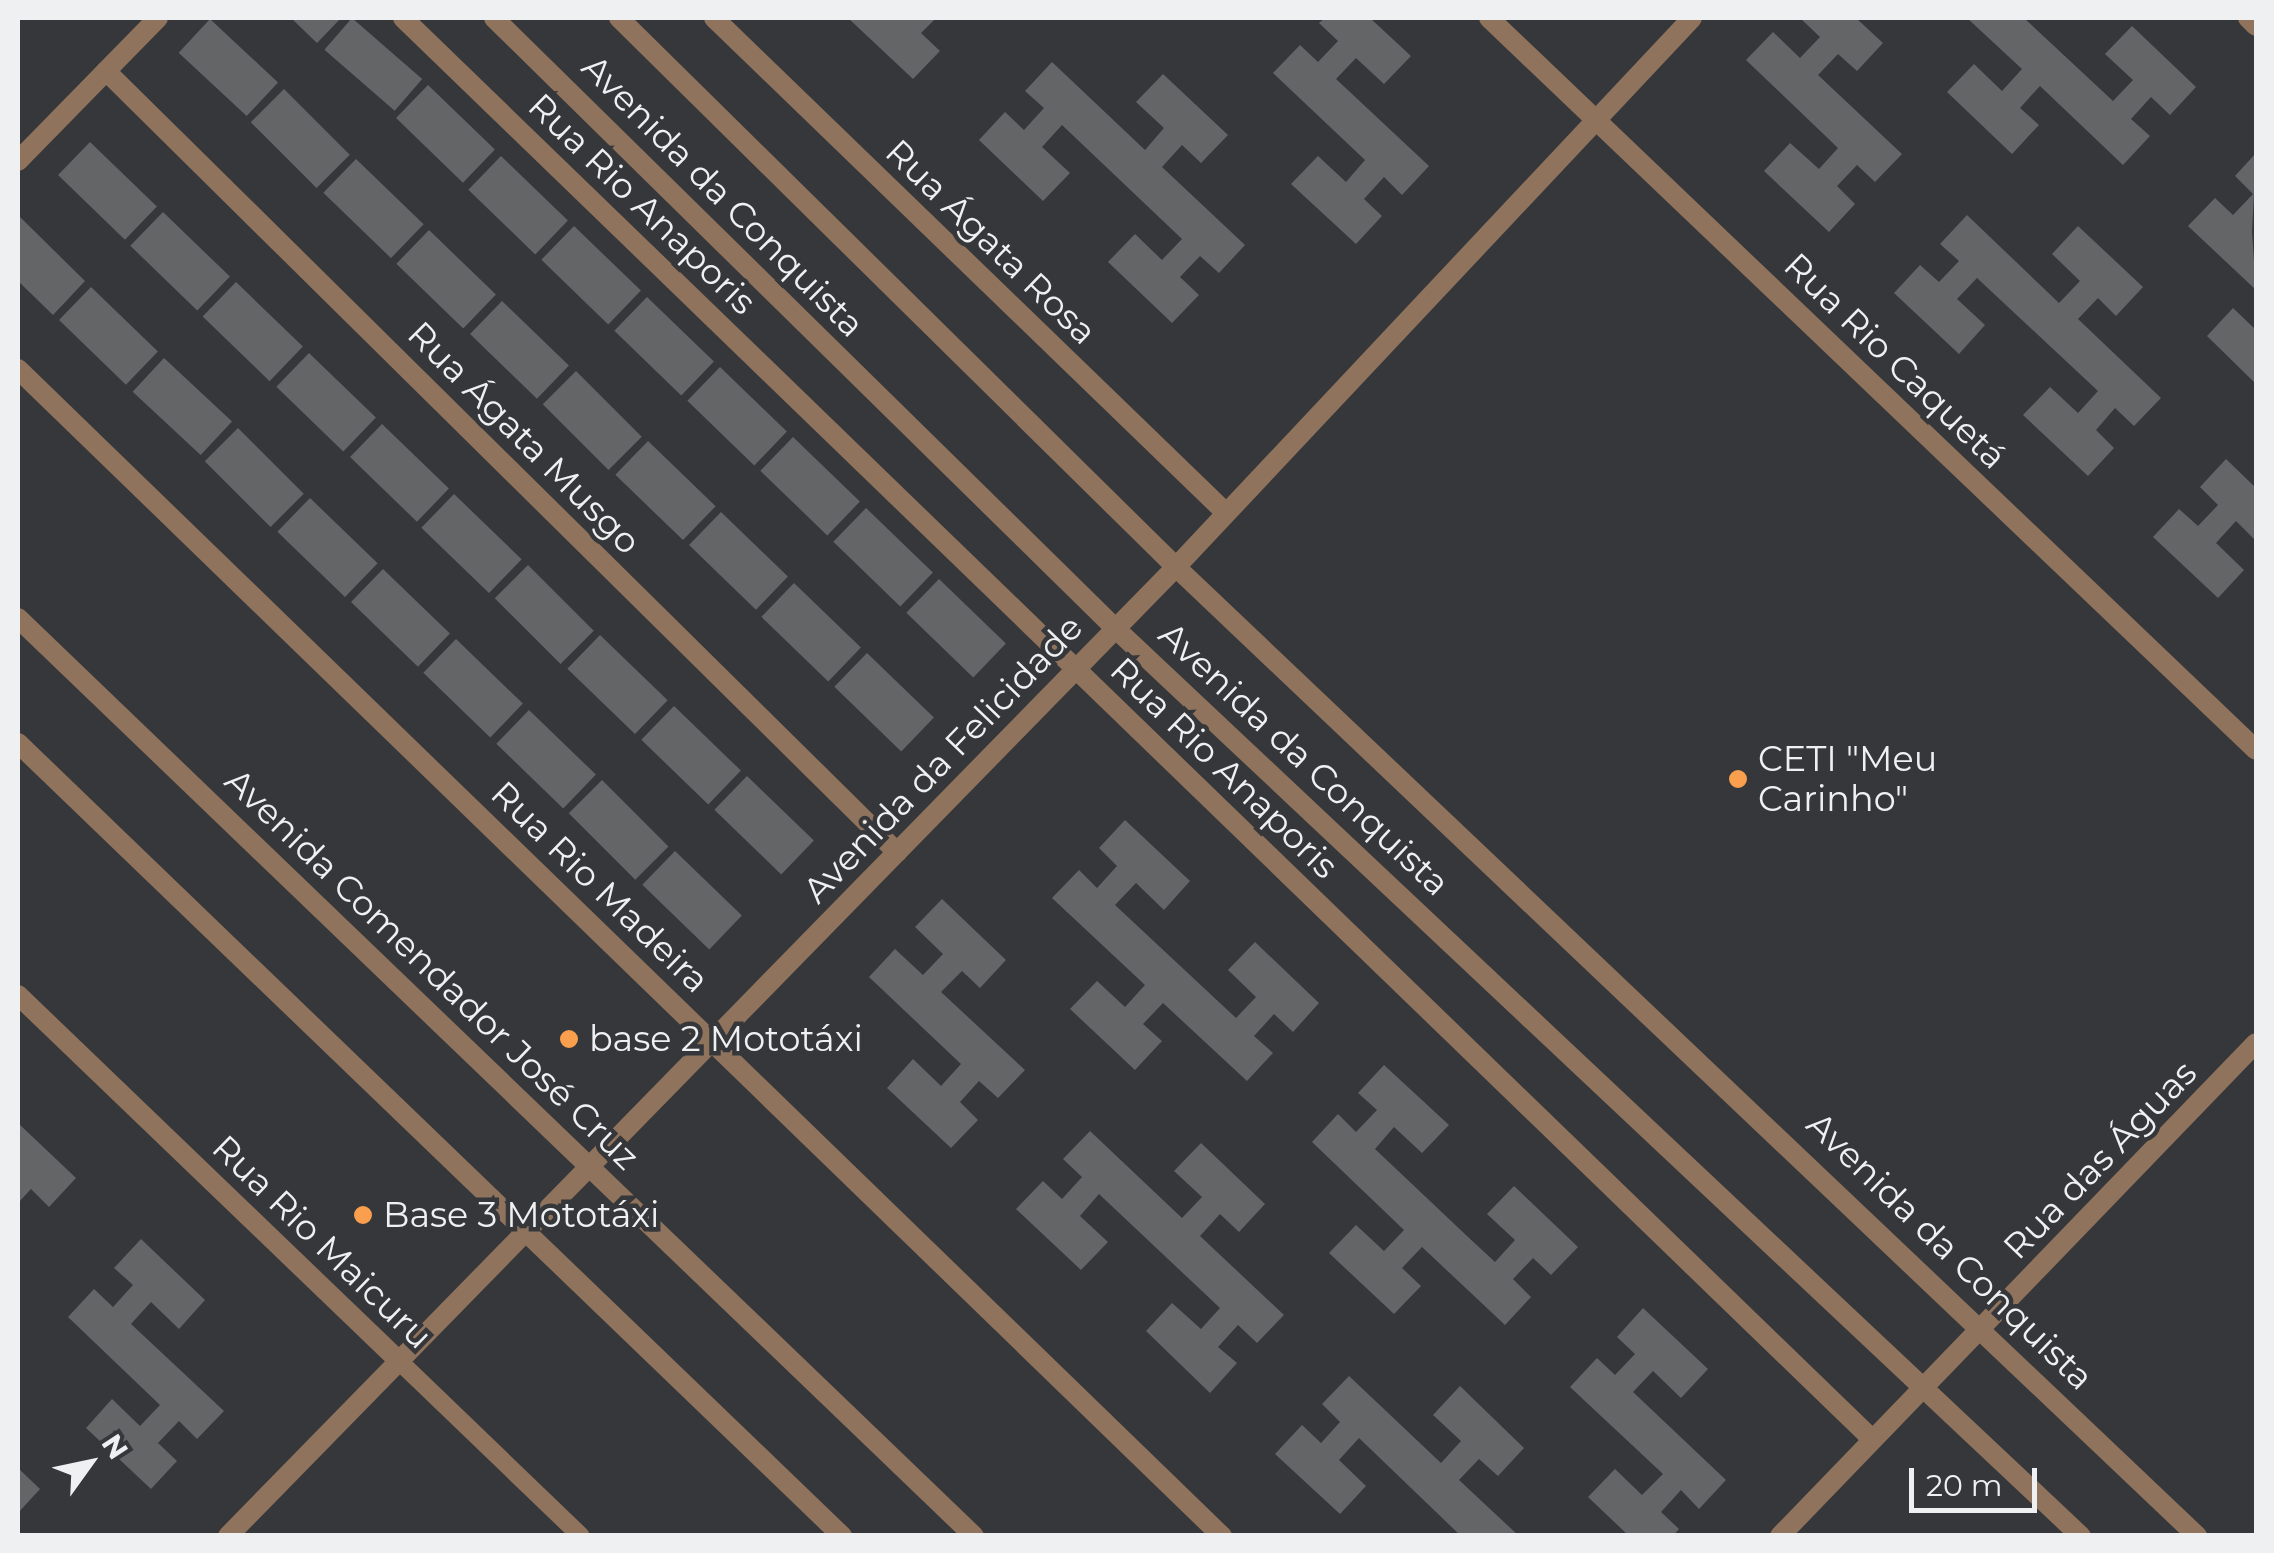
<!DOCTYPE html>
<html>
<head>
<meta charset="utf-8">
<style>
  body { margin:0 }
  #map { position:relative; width:2274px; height:1553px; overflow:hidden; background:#36373a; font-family:Montserrat,sans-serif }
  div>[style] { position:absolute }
  .building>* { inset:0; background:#636567; transform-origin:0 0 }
  .service>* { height:18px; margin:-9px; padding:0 9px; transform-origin:9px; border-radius:9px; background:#8f735d }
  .minor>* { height:20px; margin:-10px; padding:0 10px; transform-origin:10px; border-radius:10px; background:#8f735d }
  .dots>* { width:28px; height:28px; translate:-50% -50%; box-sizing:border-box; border:5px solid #36373a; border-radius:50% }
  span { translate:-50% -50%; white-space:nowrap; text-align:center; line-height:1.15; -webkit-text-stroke:9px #36373a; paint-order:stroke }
  .street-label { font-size:35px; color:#eff0f1 }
  .poi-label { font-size:35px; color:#eff0f1 }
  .left { translate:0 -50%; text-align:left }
  .frame { position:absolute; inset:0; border:20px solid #eff0f1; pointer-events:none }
  .north { position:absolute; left:40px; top:1413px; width:100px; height:100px; -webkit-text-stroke:8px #36373a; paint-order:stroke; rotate:57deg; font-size:28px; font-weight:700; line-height:40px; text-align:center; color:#eff0f1 }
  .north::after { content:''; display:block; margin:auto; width:35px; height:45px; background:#eff0f1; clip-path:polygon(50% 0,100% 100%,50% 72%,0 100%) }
  .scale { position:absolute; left:1909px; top:1468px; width:128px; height:45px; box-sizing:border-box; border:5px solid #eff0f1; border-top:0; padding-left:12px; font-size:30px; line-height:35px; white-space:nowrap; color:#eff0f1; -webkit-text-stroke:8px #36373a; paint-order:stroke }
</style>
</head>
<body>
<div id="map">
  <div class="building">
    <div style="clip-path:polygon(291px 18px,341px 18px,317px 43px)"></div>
    <div style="left:352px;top:18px;width:93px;height:42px;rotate:41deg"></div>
    <div style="clip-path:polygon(848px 18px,936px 18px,921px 33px,940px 51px,913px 79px)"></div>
    <div style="clip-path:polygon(1325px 18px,1370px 18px,1411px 56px,1384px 84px,1356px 58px,1336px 79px,1429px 166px,1402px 195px,1384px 177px,1364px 199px,1382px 216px,1356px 244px,1291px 184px,1318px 156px,1346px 182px,1365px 160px,1273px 73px,1300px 45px,1318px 62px,1338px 41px,1319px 23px)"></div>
    <div style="clip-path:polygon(1800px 18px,1856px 18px,1883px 43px,1857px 71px,1838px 54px,1818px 75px,1902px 154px,1875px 182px,1857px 165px,1837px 186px,1855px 204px,1829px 232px,1764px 171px,1790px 143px,1819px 169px,1838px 148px,1746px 60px,1773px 32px,1800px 58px,1820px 37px)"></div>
    <div style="clip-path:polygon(1967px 18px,2024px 18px,2113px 101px,2133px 80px,2105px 54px,2132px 26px,2196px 87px,2170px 115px,2151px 97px,2131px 119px,2150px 136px,2123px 165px,2040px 86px,2020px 108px,2039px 125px,2012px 154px,1947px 92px,1974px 64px,2002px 91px,2022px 69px)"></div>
    <div style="left:210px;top:19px;width:93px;height:46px;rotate:43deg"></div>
    <div style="clip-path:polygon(1052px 62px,1145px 150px,1164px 128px,1136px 102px,1163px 74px,1228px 135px,1201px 163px,1182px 145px,1162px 167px,1245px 245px,1219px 273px,1200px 256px,1180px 277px,1199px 295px,1172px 323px,1108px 262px,1135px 234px,1162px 260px,1182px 239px,1062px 125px,1042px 147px,1070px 173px,1043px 201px,979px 140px,1005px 112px,1024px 130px,1044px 108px,1025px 91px)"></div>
    <div style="left:428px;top:85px;width:93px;height:46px;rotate:44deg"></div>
    <div style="left:284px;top:89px;width:93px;height:47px;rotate:45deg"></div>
    <div style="left:90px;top:142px;width:93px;height:46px;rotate:44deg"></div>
    <div style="clip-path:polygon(2256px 153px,2252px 232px,2256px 290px,2188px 226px,2215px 198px,2233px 215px,2253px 194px,2235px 176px)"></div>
    <div style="left:501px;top:156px;width:93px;height:47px;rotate:44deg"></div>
    <div style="left:356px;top:159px;width:94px;height:47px;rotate:44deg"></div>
    <div style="left:163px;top:212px;width:93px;height:47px;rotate:44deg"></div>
    <div style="clip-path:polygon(18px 215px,85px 281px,53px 315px,18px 281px)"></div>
    <div style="clip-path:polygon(1967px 215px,2059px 303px,2080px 281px,2052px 254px,2078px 226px,2143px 287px,2116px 316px,2098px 298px,2078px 319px,2161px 398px,2134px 426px,2115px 408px,2096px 430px,2114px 448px,2088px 476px,2023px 415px,2050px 387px,2078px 413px,2098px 391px,1977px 278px,1957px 299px,1985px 325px,1959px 354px,1894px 293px,1920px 265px,1939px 282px,1959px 261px,1940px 244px)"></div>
    <div style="left:574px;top:226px;width:93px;height:47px;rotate:44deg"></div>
    <div style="left:429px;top:230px;width:93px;height:47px;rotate:44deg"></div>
    <div style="left:236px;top:282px;width:93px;height:48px;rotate:44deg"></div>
    <div style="left:91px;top:287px;width:93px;height:46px;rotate:44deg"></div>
    <div style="left:647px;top:297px;width:93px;height:47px;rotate:44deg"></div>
    <div style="left:502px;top:301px;width:93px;height:46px;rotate:44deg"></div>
    <div style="clip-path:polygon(2233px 308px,2256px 330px,2256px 384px,2207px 336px)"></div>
    <div style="left:309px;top:353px;width:93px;height:47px;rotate:44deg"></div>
    <div style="left:164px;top:358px;width:93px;height:46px;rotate:43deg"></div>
    <div style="left:720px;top:367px;width:93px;height:47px;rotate:44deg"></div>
    <div style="left:576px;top:371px;width:93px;height:47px;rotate:45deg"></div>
    <div style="left:382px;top:424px;width:93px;height:46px;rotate:44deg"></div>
    <div style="left:238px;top:428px;width:93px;height:47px;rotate:45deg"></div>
    <div style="left:793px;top:437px;width:93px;height:47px;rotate:44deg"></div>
    <div style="left:648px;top:441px;width:94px;height:47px;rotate:44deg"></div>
    <div style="clip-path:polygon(2226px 459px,2256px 488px,2256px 541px,2236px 521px,2216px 543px,2244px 570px,2218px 598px,2153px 537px,2179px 509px,2198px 526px,2218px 505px,2200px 487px)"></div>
    <div style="left:454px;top:494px;width:94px;height:47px;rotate:44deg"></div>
    <div style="left:310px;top:498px;width:94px;height:47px;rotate:44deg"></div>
    <div style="left:866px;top:508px;width:93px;height:47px;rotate:44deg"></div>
    <div style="left:721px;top:512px;width:93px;height:46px;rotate:44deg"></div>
    <div style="left:528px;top:565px;width:93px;height:47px;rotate:45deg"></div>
    <div style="left:383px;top:569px;width:93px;height:46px;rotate:44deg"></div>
    <div style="left:939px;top:579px;width:93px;height:47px;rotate:44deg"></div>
    <div style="left:794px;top:583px;width:93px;height:47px;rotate:44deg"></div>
    <div style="left:600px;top:635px;width:94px;height:47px;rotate:44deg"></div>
    <div style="left:456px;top:639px;width:93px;height:47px;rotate:44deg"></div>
    <div style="left:867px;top:653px;width:93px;height:47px;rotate:44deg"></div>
    <div style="left:674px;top:706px;width:93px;height:47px;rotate:44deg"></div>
    <div style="left:529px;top:710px;width:93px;height:47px;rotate:44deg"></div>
    <div style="left:747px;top:776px;width:93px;height:47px;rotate:44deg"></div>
    <div style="left:602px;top:780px;width:94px;height:47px;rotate:45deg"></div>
    <div style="clip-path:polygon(1125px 820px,1190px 881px,1164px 910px,1136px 883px,1115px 905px,1236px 1018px,1256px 997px,1228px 970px,1255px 942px,1319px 1003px,1293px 1032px,1274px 1014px,1254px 1036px,1273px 1053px,1247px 1081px,1163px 1003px,1143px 1024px,1162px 1041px,1135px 1070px,1070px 1009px,1097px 981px,1125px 1007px,1145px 985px,1052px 898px,1079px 870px,1097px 888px,1117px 866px,1099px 848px)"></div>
    <div style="left:675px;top:851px;width:93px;height:47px;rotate:44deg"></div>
    <div style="clip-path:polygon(942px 899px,1006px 960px,980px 988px,962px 971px,941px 992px,1025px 1070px,998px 1098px,979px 1081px,960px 1102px,978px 1120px,951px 1148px,887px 1088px,913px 1059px,941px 1086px,961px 1064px,869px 977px,895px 949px,923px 975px,943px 954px,915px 927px)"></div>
    <div style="clip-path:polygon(1384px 1065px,1449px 1125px,1422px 1153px,1394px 1127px,1375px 1149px,1467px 1236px,1495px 1262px,1515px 1240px,1487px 1214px,1514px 1186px,1578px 1247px,1551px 1275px,1533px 1258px,1513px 1279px,1531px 1297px,1505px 1325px,1422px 1247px,1402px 1268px,1421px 1286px,1394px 1314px,1329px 1253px,1356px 1225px,1384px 1251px,1404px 1230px,1312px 1142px,1338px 1114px,1356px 1132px,1377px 1110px,1358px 1093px)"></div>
    <div style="clip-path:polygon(18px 1123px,76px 1178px,49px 1207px,31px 1189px,18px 1203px)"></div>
    <div style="clip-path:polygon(1090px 1131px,1182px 1218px,1202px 1197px,1174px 1171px,1201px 1143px,1265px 1204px,1239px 1232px,1220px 1214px,1200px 1236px,1284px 1315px,1257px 1343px,1238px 1325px,1218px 1347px,1237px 1363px,1210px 1393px,1146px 1331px,1172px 1303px,1201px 1329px,1220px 1308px,1099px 1194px,1080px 1216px,1108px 1242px,1081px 1270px,1016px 1209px,1043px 1181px,1062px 1199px,1082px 1177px,1063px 1159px)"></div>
    <div style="clip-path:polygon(141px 1239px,205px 1300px,179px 1329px,151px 1302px,131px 1324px,224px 1411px,197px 1439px,179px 1421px,158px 1443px,177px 1461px,151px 1489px,86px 1428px,112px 1399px,140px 1426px,160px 1405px,68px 1317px,94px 1289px,113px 1307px,133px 1285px,114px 1268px)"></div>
    <div style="clip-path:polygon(1643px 1308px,1708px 1369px,1681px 1398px,1653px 1371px,1633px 1392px,1726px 1480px,1699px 1509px,1681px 1490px,1661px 1512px,1679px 1529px,1673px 1536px,1629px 1536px,1588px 1497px,1615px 1469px,1642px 1495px,1663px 1474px,1570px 1387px,1597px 1358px,1615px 1375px,1635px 1354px,1617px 1337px)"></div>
    <div style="clip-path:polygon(1349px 1376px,1441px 1463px,1461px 1441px,1433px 1415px,1460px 1386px,1524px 1448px,1498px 1476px,1479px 1459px,1459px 1480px,1519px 1536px,1461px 1536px,1359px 1438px,1339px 1460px,1366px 1486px,1340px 1514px,1275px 1454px,1302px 1425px,1321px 1443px,1340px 1422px,1322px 1404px)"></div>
    <div style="clip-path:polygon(18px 1468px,40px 1489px,18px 1513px)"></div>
  </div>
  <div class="service">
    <div style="left:399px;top:1361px;width:252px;rotate:43.9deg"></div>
  </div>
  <div class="minor">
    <div style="left:403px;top:18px;width:2044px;rotate:44.05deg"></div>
    <div style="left:494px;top:18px;width:872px;rotate:44.49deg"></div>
    <div style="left:1116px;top:629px;width:1324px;rotate:43.23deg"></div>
    <div style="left:619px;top:18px;width:782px;rotate:44.59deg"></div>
    <div style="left:1176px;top:567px;width:1408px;rotate:43.5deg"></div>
    <div style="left:714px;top:18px;width:711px;rotate:44.03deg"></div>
    <div style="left:1489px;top:18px;width:1060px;rotate:43.66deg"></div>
    <div style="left:2248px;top:18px;width:11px;rotate:45deg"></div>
    <div style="left:106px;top:71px;width:1112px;rotate:44.64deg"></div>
    <div style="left:18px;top:161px;width:200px;rotate:-45.6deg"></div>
    <div style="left:18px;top:369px;width:1677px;rotate:44.11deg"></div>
    <div style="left:18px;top:618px;width:1325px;rotate:43.84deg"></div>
    <div style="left:18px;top:743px;width:1144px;rotate:43.9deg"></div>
    <div style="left:18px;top:995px;width:528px;rotate:43.85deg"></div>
    <div style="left:228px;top:1536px;width:1356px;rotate:-45.63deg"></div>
    <div style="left:1176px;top:567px;width:753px;rotate:-46.77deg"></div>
    <div style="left:1780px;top:1536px;width:685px;rotate:-46.01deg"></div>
  </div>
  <div class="dots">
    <div style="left:1738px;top:779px;background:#fa9f4e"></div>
    <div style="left:569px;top:1039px;background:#fa9f4e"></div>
    <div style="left:363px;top:1215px;background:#fa9f4e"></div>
  </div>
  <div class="street-label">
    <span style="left:723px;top:196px;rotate:45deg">Avenida da Conquista</span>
    <span style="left:642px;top:204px;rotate:44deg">Rua Rio Anaporis</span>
    <span style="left:991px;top:242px;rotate:44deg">Rua Ágata Rosa</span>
    <span style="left:1895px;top:361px;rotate:44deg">Rua Rio Caquetá</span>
    <span style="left:524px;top:438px;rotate:45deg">Rua Ágata Musgo</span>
    <span style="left:943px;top:759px;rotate:-46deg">Avenida da Felicidade</span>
    <span style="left:1304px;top:759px;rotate:43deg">Avenida da Conquista</span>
    <span style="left:1224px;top:768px;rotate:44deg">Rua Rio Anaporis</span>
    <span style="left:600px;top:887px;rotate:44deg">Rua Rio Madeira</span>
    <span style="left:432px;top:969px;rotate:44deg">Avenida Comendador José Cruz</span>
    <span style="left:2100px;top:1160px;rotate:-46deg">Rua das Águas</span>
    <span style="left:322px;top:1242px;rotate:44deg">Rua Rio Maicuru</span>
    <span style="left:1950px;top:1251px;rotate:44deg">Avenida da Conquista</span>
  </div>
  <div class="poi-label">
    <span class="left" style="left:1758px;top:779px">CETI "Meu<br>Carinho"</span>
    <span class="left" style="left:589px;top:1039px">base 2 Mototáxi</span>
    <span class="left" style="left:383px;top:1215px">Base 3 Mototáxi</span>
  </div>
  <div class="frame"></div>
  <div class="north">N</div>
  <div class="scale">20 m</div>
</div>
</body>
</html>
